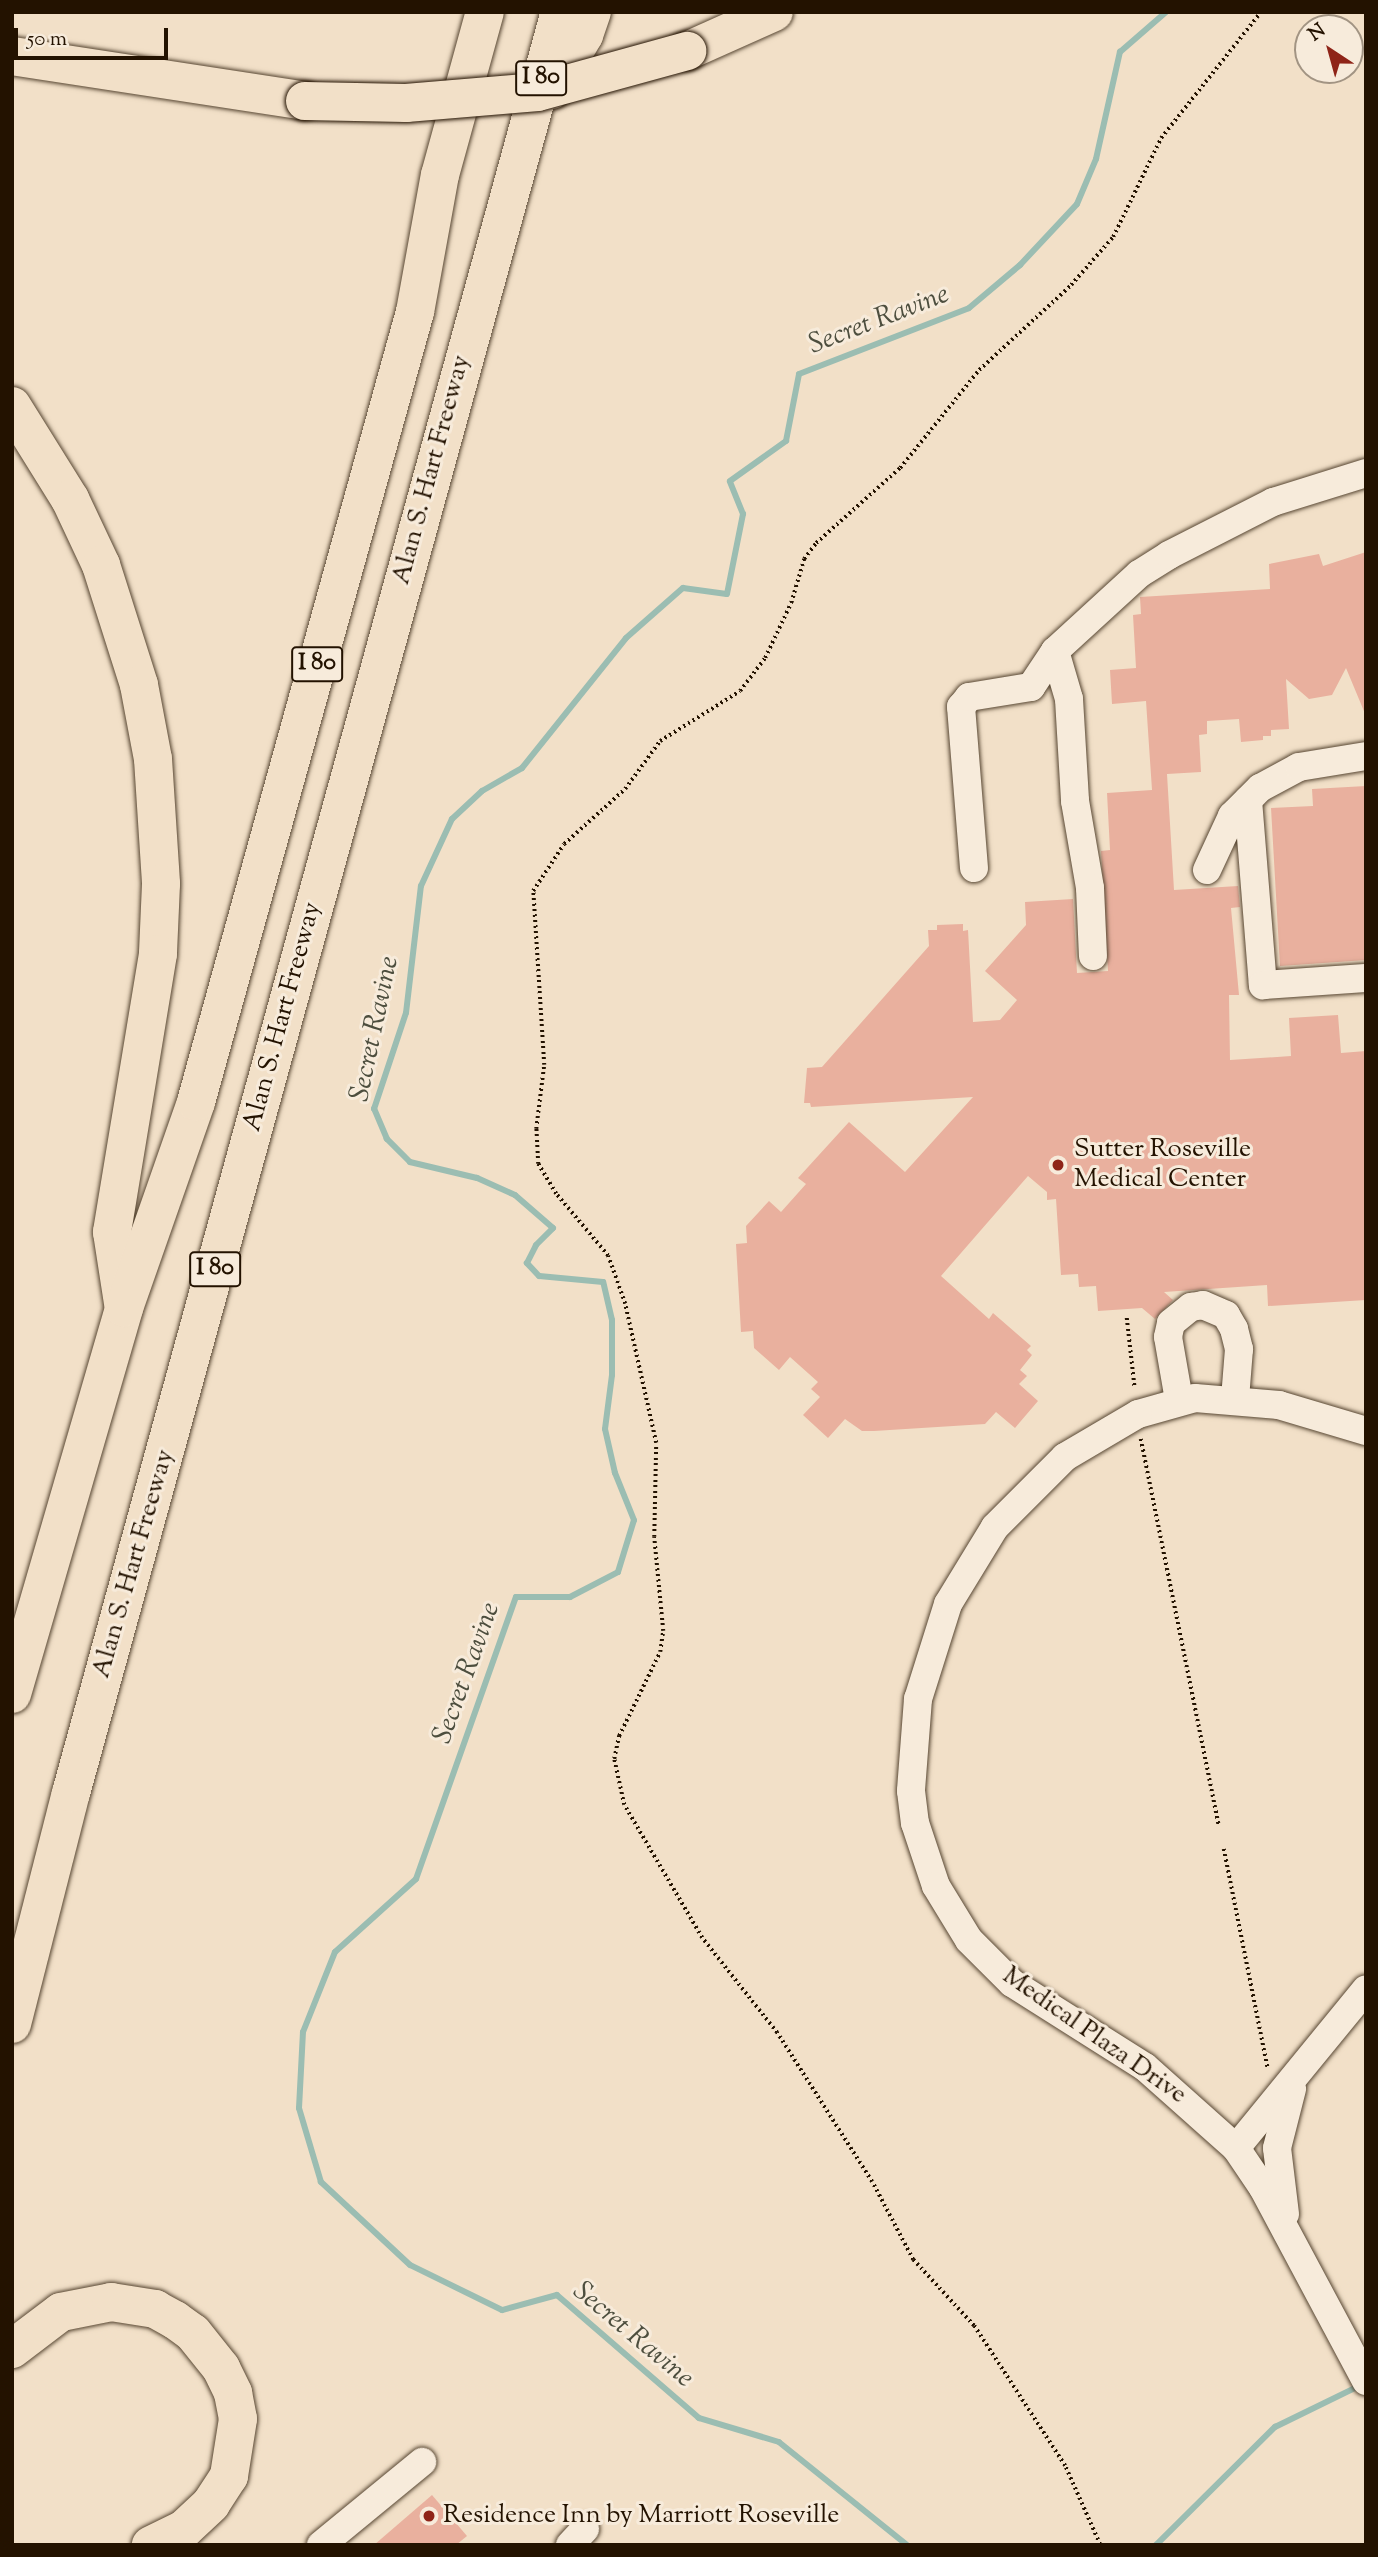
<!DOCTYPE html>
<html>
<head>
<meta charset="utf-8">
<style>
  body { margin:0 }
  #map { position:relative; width:1378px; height:2557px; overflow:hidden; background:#f2e0c8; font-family:"Sorts Mill Goudy",serif }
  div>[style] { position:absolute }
  .stream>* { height:6px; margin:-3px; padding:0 3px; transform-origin:3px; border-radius:3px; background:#9bbdb2 }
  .building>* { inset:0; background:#e9b09e }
  .path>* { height:3.5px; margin-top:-1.75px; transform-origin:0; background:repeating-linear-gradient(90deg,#231200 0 2px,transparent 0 5.5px) }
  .roads { filter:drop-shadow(0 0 2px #574632) drop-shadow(0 0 2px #574632) }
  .minor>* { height:28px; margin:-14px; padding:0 14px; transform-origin:14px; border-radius:14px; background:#f7ebdb }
  .highway>* { height:38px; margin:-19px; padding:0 19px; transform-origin:19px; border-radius:19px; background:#f2e0c8 }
  .bridges { filter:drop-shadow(0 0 2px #231200) drop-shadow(0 0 2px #231200) }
  .highway-bridge>* { height:38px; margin:-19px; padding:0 19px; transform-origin:19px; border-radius:19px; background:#f2e0c8 }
  .dots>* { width:19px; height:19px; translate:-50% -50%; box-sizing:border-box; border:4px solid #f7ebdb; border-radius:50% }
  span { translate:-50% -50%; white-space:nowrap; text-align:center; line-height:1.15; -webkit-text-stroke:6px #f7ebdb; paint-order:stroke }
  .shield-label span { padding:2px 5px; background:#f7ebdb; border:2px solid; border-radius:5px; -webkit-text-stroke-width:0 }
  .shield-label { font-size:24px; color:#231200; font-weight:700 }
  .street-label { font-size:26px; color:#231200 }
  .poi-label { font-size:26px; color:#231200 }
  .left { translate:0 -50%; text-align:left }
  .water-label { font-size:28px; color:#4d4e3e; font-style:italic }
  .frame { position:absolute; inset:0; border:14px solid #231200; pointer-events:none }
  .north { position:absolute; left:1294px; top:14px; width:70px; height:70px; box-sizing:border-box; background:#f7ebdb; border:2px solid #a29483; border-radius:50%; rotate:324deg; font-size:19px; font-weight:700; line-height:28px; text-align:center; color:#231200 }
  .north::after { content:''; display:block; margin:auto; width:24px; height:32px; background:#8f2418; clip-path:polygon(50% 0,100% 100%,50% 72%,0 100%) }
  .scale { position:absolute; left:14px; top:28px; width:154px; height:32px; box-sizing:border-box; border:4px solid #231200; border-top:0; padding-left:9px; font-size:21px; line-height:24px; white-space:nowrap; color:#231200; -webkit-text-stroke:5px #f7ebdb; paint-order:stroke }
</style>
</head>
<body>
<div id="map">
  <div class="stream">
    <div style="left:907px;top:2545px;width:164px;rotate:-141.2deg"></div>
    <div style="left:779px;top:2442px;width:84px;rotate:-163.3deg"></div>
    <div style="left:699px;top:2418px;width:188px;rotate:-139.1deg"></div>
    <div style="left:557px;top:2295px;width:57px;rotate:164.7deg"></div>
    <div style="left:502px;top:2310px;width:102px;rotate:-153.9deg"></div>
    <div style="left:410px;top:2265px;width:122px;rotate:-137deg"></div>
    <div style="left:321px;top:2182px;width:77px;rotate:-106.6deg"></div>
    <div style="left:299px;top:2108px;width:76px;rotate:-87deg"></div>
    <div style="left:303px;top:2032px;width:86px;rotate:-68.2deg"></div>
    <div style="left:335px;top:1952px;width:109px;rotate:-42deg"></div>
    <div style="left:416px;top:1879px;width:299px;rotate:-70.5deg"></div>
    <div style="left:516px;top:1597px;width:54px"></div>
    <div style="left:570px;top:1597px;width:54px;rotate:-27.5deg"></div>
    <div style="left:618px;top:1572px;width:54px;rotate:-72.9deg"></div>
    <div style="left:634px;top:1520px;width:51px;rotate:-112deg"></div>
    <div style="left:615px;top:1473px;width:45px;rotate:-102.8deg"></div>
    <div style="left:605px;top:1429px;width:54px;rotate:-82.6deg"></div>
    <div style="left:612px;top:1375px;width:55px;rotate:-90deg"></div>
    <div style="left:612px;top:1320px;width:39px;rotate:-103deg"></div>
    <div style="left:603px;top:1282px;width:64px;rotate:-174.6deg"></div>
    <div style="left:539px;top:1276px;width:18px;rotate:-133deg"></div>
    <div style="left:527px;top:1263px;width:20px;rotate:-63deg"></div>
    <div style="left:536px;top:1245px;width:24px;rotate:-45deg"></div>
    <div style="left:553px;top:1228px;width:50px;rotate:-139deg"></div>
    <div style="left:515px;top:1195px;width:42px;rotate:-155.9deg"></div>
    <div style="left:477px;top:1178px;width:69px;rotate:-166.6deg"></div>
    <div style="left:410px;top:1162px;width:33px;rotate:-135deg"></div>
    <div style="left:387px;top:1139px;width:33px;rotate:-113deg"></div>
    <div style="left:374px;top:1109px;width:101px;rotate:-71.6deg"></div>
    <div style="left:406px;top:1013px;width:128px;rotate:-83.3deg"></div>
    <div style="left:421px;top:886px;width:74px;rotate:-65.2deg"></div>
    <div style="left:452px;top:819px;width:41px;rotate:-43deg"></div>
    <div style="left:482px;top:791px;width:46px;rotate:-29.9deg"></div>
    <div style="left:522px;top:768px;width:166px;rotate:-51.3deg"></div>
    <div style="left:626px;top:638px;width:76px;rotate:-41.3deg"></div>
    <div style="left:683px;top:588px;width:44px;rotate:7.8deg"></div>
    <div style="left:727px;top:594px;width:82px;rotate:-78.7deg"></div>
    <div style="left:743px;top:514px;width:35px;rotate:-112deg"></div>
    <div style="left:730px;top:481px;width:69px;rotate:-35.5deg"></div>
    <div style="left:786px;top:441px;width:68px;rotate:-79deg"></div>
    <div style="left:799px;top:374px;width:182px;rotate:-21.2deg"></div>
    <div style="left:969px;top:308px;width:67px;rotate:-40.1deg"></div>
    <div style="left:1020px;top:265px;width:83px;rotate:-46.9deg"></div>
    <div style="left:1077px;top:204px;width:49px;rotate:-67.1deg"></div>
    <div style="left:1096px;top:159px;width:110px;rotate:-77.4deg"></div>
    <div style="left:1120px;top:52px;width:61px;rotate:-41deg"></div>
    <div style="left:1156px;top:2545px;width:168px;rotate:-44.8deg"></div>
    <div style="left:1275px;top:2427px;width:96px;rotate:-26deg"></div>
  </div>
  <div class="building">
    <div style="clip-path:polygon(1366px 552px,1366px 716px,1346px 668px,1332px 695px,1309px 699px,1286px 679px,1289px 729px,1271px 730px,1271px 736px,1263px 736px,1263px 740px,1241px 742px,1239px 719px,1207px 721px,1207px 734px,1199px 735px,1201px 772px,1167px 774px,1174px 890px,1238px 886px,1240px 907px,1231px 908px,1239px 995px,1229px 995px,1230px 1060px,1291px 1056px,1289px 1018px,1338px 1015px,1341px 1053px,1366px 1051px,1366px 1300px,1268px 1306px,1267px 1285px,1164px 1292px,1173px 1300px,1155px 1319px,1142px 1308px,1098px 1311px,1096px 1286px,1079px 1287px,1078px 1274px,1061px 1275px,1056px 1199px,1047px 1200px,1047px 1192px,1028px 1176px,941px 1276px,989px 1319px,993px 1313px,1031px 1346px,1027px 1350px,1032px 1355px,1020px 1370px,1027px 1376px,1019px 1384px,1038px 1401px,1015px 1428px,996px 1412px,985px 1424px,874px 1431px,862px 1431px,845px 1419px,828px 1438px,803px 1415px,820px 1397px,811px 1389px,818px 1382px,790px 1357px,779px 1370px,754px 1348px,753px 1331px,741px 1332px,736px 1244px,747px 1243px,746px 1226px,769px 1201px,781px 1212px,806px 1184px,798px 1178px,849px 1122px,905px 1172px,973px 1097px,811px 1107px,810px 1103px,804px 1103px,807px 1068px,822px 1067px,929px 946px,928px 930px,937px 930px,937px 925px,963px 924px,963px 931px,968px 930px,973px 1022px,1000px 1020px,1017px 1000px,985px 971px,1026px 925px,1025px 902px,1073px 899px,1077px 973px,1108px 971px,1101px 851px,1110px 850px,1107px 793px,1152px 790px,1146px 701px,1112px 704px,1110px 670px,1136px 668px,1133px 615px,1141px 614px,1140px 597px,1270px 589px,1269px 564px,1319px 554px,1323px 566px)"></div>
    <div style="clip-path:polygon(1366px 786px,1366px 960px,1280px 966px,1271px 808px,1313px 806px,1312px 789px)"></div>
    <div style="clip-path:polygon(432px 2495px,467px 2536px,456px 2545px,374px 2545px)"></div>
  </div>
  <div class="path">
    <div style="left:1127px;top:1318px;width:71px;rotate:83.6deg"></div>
    <div style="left:1141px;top:1439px;width:395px;rotate:78.6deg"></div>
    <div style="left:1224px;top:1849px;width:224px;rotate:78.7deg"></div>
    <div style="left:1100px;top:2545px;width:86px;rotate:-113.9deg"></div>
    <div style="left:1065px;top:2466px;width:167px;rotate:-123deg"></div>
    <div style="left:974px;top:2326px;width:90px;rotate:-132.7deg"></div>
    <div style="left:913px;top:2260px;width:88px;rotate:-117.7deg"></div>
    <div style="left:872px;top:2182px;width:177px;rotate:-122.5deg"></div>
    <div style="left:777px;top:2033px;width:121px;rotate:-128.3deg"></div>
    <div style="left:702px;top:1938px;width:154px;rotate:-120.4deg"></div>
    <div style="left:624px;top:1805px;width:47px;rotate:-102.3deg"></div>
    <div style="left:614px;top:1759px;width:24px;rotate:-78deg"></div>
    <div style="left:619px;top:1736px;width:93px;rotate:-64deg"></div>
    <div style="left:660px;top:1652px;width:21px;rotate:-82deg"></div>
    <div style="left:663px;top:1631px;width:94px;rotate:-95.5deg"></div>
    <div style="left:654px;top:1537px;width:94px;rotate:-88.8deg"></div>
    <div style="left:656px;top:1443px;width:142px;rotate:-102.6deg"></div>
    <div style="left:625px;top:1304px;width:51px;rotate:-109.5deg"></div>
    <div style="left:608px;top:1256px;width:81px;rotate:-130deg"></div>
    <div style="left:556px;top:1194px;width:35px;rotate:-121deg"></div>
    <div style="left:538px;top:1164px;width:35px;rotate:-93deg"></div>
    <div style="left:536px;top:1129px;width:64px;rotate:-82.9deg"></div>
    <div style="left:544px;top:1065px;width:174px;rotate:-93.6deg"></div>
    <div style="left:533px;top:891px;width:56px;rotate:-56.6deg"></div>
    <div style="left:564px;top:844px;width:82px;rotate:-42deg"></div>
    <div style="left:625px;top:789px;width:59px;rotate:-53.9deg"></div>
    <div style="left:660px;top:741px;width:94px;rotate:-32deg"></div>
    <div style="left:740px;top:691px;width:41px;rotate:-52.9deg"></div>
    <div style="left:765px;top:658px;width:61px;rotate:-64.7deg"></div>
    <div style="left:791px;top:603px;width:46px;rotate:-73.5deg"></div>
    <div style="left:804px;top:559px;width:20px;rotate:-53deg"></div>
    <div style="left:816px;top:543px;width:113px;rotate:-41.8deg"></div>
    <div style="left:900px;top:468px;width:126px;rotate:-51.1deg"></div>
    <div style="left:979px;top:370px;width:125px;rotate:-42.7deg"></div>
    <div style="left:1071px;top:285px;width:64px;rotate:-48.8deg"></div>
    <div style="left:1113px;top:237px;width:110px;rotate:-64.1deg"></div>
    <div style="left:1161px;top:138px;width:161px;rotate:-51.6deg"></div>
  </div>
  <div class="roads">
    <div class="minor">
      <div style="left:1055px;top:651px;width:50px;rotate:73.7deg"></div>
      <div style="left:1069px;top:699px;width:102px;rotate:86.6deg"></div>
      <div style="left:1075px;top:801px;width:88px;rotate:80.2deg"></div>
      <div style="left:1090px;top:888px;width:68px;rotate:87.5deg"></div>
      <div style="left:1248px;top:800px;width:186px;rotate:85.4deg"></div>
      <div style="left:1263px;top:985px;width:103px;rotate:-3.9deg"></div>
      <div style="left:974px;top:868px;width:162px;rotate:-94.6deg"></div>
      <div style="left:961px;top:707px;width:13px;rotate:-51deg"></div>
      <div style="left:969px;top:697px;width:63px;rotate:-9.2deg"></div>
      <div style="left:1031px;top:687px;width:43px;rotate:-56.3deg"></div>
      <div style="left:1055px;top:651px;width:114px;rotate:-42.5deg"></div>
      <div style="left:1139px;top:574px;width:36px;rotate:-32deg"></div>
      <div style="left:1169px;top:555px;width:117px;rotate:-27deg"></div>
      <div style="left:1273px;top:502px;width:97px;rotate:-17.3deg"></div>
      <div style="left:1207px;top:870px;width:60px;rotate:-65.2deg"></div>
      <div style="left:1232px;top:816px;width:40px;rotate:-45deg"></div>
      <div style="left:1260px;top:788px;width:44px;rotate:-28.3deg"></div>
      <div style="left:1299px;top:767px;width:68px;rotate:-9.3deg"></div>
      <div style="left:1179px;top:1400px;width:64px;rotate:-99.9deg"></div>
      <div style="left:1168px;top:1337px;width:14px;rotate:-78deg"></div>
      <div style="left:1171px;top:1323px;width:26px;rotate:-39deg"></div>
      <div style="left:1191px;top:1307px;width:12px;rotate:-9deg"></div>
      <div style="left:1203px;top:1305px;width:25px;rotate:23deg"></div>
      <div style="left:1226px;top:1315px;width:16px;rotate:60deg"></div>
      <div style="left:1234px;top:1329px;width:21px;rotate:76deg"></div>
      <div style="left:1239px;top:1349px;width:50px;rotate:94.6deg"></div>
      <div style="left:1366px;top:1431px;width:91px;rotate:-163.4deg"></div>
      <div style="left:1279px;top:1405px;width:84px;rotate:-175.2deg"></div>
      <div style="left:1195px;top:1398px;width:59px;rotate:164.3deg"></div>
      <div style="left:1138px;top:1414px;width:85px;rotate:149.5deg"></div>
      <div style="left:1065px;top:1457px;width:99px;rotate:135deg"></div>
      <div style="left:995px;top:1527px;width:90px;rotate:121.4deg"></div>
      <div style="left:948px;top:1604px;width:100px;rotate:107.5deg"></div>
      <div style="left:918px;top:1699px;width:92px;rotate:94.4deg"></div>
      <div style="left:911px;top:1791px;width:32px;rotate:83deg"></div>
      <div style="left:915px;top:1823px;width:66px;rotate:71.6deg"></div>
      <div style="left:936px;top:1886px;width:63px;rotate:58.6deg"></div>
      <div style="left:969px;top:1940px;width:61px;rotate:45deg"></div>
      <div style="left:1012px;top:1983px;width:157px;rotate:32.3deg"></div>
      <div style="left:1145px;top:2067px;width:122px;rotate:41.7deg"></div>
      <div style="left:1236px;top:2148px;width:48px;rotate:56deg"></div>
      <div style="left:1263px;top:2188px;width:219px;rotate:61.9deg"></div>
      <div style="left:1236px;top:2148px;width:205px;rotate:-50.7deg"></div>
      <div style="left:1285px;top:2214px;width:66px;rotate:-96.9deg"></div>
      <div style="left:1277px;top:2148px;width:61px;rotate:-75.7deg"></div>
      <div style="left:321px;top:2545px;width:131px;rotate:-39.4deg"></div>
      <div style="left:570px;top:2545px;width:22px;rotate:-47deg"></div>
    </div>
    <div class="highway">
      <div style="left:687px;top:51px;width:95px;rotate:-24.1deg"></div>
      <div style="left:12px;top:56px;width:296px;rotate:8.7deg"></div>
      <div style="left:552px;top:90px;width:64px;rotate:-59.8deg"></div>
      <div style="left:584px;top:35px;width:24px;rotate:-71deg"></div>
      <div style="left:12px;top:406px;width:110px;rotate:58.1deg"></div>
      <div style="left:70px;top:499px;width:73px;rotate:64.8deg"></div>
      <div style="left:101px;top:565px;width:126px;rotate:72.4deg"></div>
      <div style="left:139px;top:685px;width:75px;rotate:79.3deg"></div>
      <div style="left:153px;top:759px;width:125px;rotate:86.3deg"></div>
      <div style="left:161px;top:884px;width:70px;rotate:92.5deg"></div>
      <div style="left:158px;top:954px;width:282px;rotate:99.4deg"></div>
      <div style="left:112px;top:1232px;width:72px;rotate:81.2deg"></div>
      <div style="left:12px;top:1694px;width:402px;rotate:-73.8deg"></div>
      <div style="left:124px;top:1308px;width:218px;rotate:-70.7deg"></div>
      <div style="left:196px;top:1102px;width:820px;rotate:-74.51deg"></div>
      <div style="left:415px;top:312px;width:139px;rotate:-79.7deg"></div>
      <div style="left:440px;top:175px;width:169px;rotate:-74.6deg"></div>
      <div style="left:12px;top:2024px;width:238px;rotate:-75.7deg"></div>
      <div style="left:71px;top:1793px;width:1847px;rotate:-74.65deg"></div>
      <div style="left:12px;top:2349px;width:61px;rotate:-37.1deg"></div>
      <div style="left:61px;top:2312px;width:51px;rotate:-11.3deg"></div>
      <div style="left:111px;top:2302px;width:45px;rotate:9deg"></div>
      <div style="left:155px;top:2309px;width:23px;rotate:29deg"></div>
      <div style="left:175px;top:2320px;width:22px;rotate:36deg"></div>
      <div style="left:193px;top:2333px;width:45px;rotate:51.3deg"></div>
      <div style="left:221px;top:2368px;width:28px;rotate:64deg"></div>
      <div style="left:233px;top:2393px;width:26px;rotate:79deg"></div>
      <div style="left:238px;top:2419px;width:58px;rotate:99deg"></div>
      <div style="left:229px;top:2476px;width:33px;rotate:123deg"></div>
      <div style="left:211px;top:2504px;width:37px;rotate:137deg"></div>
      <div style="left:184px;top:2529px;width:37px;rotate:154deg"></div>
    </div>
  </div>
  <div class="bridges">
    <div class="highway-bridge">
      <div style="left:305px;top:101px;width:101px;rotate:1.1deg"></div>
      <div style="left:406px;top:103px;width:132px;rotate:-4.8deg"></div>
      <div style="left:538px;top:92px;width:155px;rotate:-15.4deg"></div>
    </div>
  </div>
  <div class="dots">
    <div style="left:1058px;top:1165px;background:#8f2418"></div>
    <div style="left:429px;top:2516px;background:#8f2418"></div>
  </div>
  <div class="shield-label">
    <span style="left:541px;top:78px">I 80</span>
    <span style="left:317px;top:664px">I 80</span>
    <span style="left:215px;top:1269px">I 80</span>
  </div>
  <div class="street-label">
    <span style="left:432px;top:470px;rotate:-75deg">Alan S. Hart Freeway</span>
    <span style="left:283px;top:1017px;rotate:-75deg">Alan S. Hart Freeway</span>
    <span style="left:134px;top:1564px;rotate:-74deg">Alan S. Hart Freeway</span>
    <span style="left:1094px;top:2036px;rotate:35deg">Medical Plaza Drive</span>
  </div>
  <div class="poi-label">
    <span class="left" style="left:1074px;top:1165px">Sutter Roseville<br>Medical Center</span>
    <span class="left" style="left:443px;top:2516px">Residence Inn by Marriott Roseville</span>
  </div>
  <div class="water-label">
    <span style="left:879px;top:320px;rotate:-21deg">Secret Ravine</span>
    <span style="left:375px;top:1029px;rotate:-78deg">Secret Ravine</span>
    <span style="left:467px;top:1673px;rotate:-70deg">Secret Ravine</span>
    <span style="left:633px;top:2335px;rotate:40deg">Secret Ravine</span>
  </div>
  <div class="frame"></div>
  <div class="north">N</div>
  <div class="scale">50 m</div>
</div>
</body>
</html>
